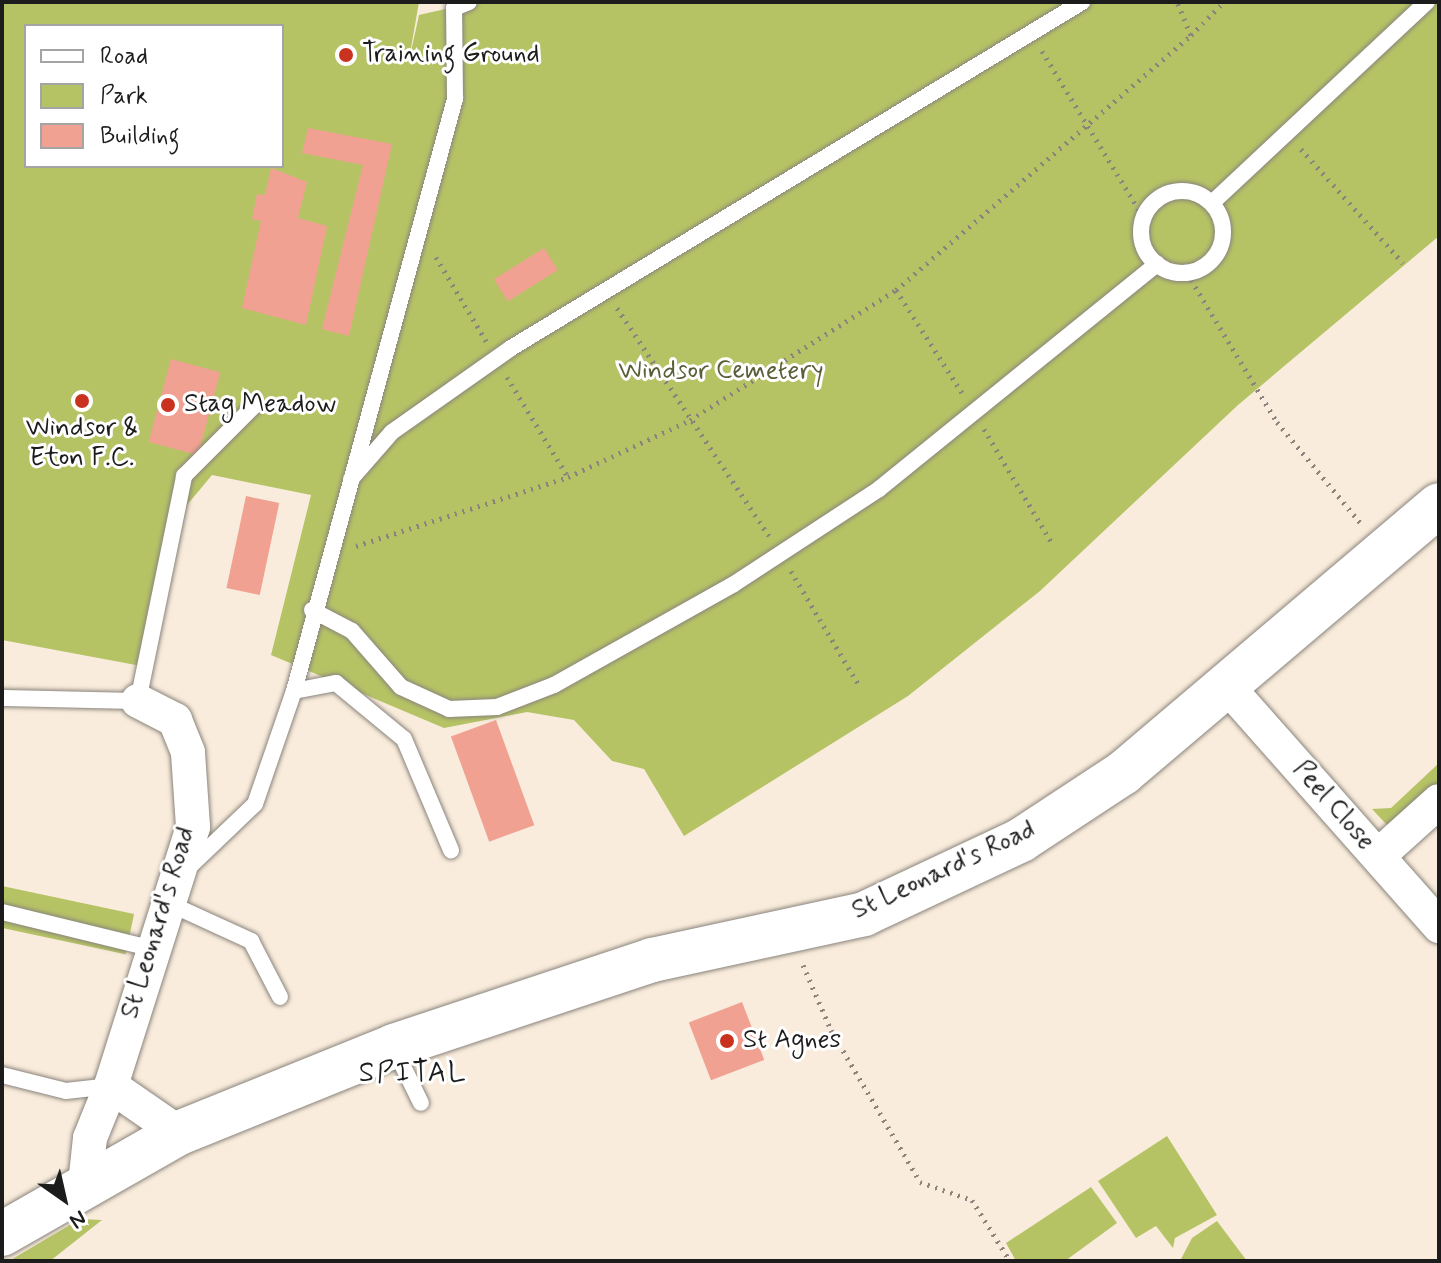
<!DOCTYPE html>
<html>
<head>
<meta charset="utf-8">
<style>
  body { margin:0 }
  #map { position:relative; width:1441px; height:1263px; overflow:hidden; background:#f9ecdc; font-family:Mynerve,sans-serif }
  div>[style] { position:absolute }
  .green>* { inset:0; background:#b6c365; transform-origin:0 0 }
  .building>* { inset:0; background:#f0a192; transform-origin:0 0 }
  .path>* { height:5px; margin-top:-2.5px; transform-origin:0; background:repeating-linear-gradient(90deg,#8a847c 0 2px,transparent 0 8px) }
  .roads { filter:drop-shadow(0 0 2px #8a847c) drop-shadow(0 0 2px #8a847c) }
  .service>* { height:16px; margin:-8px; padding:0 8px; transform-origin:8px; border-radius:8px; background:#fff }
  .service>.ring { margin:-8px; padding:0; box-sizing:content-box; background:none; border:16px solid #fff; border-radius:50% }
  .minor>* { height:34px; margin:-17px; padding:0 17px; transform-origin:17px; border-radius:17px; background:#fff }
  .secondary>* { height:44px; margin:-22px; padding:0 22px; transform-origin:22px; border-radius:22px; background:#fff }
  .dots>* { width:22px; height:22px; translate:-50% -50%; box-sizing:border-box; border:4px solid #fff; border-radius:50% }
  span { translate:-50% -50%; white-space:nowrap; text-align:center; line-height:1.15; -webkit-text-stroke:6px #fff; paint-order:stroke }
  .poi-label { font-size:26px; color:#1c1c1c }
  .left { translate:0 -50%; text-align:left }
  .park-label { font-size:26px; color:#5a5f39 }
  .street-label { font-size:26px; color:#1c1c1c }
  .neighbourhood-label { font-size:28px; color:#1c1c1c; letter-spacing:2px }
  .frame { position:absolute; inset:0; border:4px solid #1c1c1c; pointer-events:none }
  .legend { position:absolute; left:24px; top:24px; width:260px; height:144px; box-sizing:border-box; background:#fff; border:2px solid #a4a4a4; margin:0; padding:10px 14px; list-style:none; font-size:24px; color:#1c1c1c }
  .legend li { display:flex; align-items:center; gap:16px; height:40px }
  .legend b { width:40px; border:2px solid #a4a4a4 }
  .north { position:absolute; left:24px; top:1159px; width:80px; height:80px; -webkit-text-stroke:6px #fff; paint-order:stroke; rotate:146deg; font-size:22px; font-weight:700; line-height:32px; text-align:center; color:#1c1c1c }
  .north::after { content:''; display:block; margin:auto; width:28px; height:36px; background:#1c1c1c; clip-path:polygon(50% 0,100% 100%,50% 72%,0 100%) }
</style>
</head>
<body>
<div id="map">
  <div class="green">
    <div style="clip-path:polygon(evenodd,2px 2px,419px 2px,408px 65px,419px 15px,476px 2px,1439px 2px,1439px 236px,1238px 405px,1040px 591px,908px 696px,684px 836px,644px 769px,612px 761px,574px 720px,527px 712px,444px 728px,271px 655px,311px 495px,212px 475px,187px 505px,152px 668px,2px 640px,2px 2px,26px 26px,282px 26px,282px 166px,26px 166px,26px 26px)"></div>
    <div style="clip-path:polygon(1439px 763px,1439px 789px,1387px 825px,1372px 809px,1391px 808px)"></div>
    <div style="left:2px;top:886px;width:135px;height:41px;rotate:12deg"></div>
    <div style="clip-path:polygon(1167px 1136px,1217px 1215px,1175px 1238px,1173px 1248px,1156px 1226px,1136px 1238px,1098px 1181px)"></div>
    <div style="clip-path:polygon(1091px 1187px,1117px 1223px,1065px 1261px,1016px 1261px,1006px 1243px)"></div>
    <div style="clip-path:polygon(80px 1219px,102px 1220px,50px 1261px,9px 1261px)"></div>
    <div style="clip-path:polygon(1217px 1221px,1247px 1261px,1180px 1261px,1192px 1238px)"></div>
  </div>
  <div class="building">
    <div style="clip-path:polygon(308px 128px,392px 144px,349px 336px,322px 329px,363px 165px,302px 153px)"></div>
    <div style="clip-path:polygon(271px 168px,307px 182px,298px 218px,327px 226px,306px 325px,242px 308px,261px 221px,252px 219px,257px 194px,265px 195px)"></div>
    <div style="left:544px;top:248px;width:26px;height:59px;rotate:58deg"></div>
    <div style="left:171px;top:359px;width:51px;height:86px;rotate:15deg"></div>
    <div style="left:246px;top:496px;width:34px;height:94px;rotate:12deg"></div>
    <div style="left:496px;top:720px;width:112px;height:48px;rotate:70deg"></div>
    <div style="left:742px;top:1002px;width:62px;height:57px;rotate:69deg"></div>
  </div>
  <div class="path">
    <div style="left:1191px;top:35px;width:47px;rotate:-45deg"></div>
    <div style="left:1042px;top:51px;width:196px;rotate:58.6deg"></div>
    <div style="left:1301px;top:149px;width:153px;rotate:48.2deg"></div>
    <div style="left:436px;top:257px;width:98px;rotate:59.2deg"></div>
    <div style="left:1187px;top:273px;width:174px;rotate:58.9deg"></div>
    <div style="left:1277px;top:422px;width:135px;rotate:50.4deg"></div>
    <div style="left:896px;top:290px;width:390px;rotate:-40.8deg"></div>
    <div style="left:1191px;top:35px;width:36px;rotate:-113deg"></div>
    <div style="left:617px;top:308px;width:274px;rotate:56.3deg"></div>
    <div style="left:507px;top:377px;width:117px;rotate:58.6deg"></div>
    <div style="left:568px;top:477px;width:135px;rotate:-25deg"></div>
    <div style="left:690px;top:420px;width:244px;rotate:-32.3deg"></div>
    <div style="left:896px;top:290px;width:122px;rotate:57.3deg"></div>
    <div style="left:984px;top:429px;width:131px;rotate:59.3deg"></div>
    <div style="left:356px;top:546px;width:223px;rotate:-18deg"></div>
    <div style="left:791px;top:571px;width:131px;rotate:59.3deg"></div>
    <div style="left:803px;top:965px;width:71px;rotate:66.7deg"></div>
    <div style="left:831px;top:1030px;width:176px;rotate:59.6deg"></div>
    <div style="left:920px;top:1182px;width:55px;rotate:19.1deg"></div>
    <div style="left:972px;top:1200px;width:72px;rotate:58.1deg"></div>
  </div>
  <div class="roads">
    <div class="service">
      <div class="ring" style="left:1141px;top:191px;width:66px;height:66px"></div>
      <div style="left:1212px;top:203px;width:294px;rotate:-43.1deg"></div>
      <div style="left:351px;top:479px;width:62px;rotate:-48.9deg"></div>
      <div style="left:392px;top:432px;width:146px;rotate:-35.2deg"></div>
      <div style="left:511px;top:348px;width:668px;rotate:-31.21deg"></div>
      <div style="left:312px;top:610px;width:45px;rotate:27.7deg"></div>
      <div style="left:352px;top:631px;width:74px;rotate:48.8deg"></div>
      <div style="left:401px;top:687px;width:53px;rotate:24.6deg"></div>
      <div style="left:449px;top:709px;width:48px;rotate:-2.4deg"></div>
      <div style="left:497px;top:707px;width:61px;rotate:-21.1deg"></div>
      <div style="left:554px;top:685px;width:206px;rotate:-29.3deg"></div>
      <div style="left:734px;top:584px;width:173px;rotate:-33.2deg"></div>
      <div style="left:879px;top:489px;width:358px;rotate:-39deg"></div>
      <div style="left:294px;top:691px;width:614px;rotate:-74.79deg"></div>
      <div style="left:455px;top:99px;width:91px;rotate:-90.6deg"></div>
      <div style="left:454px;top:8px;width:16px;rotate:-22deg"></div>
      <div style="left:2px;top:698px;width:136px;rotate:1.3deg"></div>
      <div style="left:138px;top:701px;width:230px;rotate:-78.4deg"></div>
      <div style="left:184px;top:476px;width:100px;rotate:-45deg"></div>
      <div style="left:187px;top:869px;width:94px;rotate:-43.7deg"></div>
      <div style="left:255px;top:804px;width:120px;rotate:-71deg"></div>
      <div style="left:294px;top:691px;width:43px;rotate:-10.8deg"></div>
      <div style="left:336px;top:683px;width:88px;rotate:39.5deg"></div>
      <div style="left:404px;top:739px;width:121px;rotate:67.1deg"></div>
      <div style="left:166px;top:902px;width:94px;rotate:24.6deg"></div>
      <div style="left:251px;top:941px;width:63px;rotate:62.6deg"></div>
      <div style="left:2px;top:912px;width:152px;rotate:13.7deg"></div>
      <div style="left:394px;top:1048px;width:61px;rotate:63.9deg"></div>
      <div style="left:2px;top:1075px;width:66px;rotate:14deg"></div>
      <div style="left:66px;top:1091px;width:45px;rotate:-6.3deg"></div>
    </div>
    <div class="minor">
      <div style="left:1226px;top:685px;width:322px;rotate:48.5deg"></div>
      <div style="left:138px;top:701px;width:42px;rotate:27.2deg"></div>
      <div style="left:175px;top:720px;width:35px;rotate:68deg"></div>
      <div style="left:188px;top:753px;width:74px;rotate:86.1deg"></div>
      <div style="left:193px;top:827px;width:272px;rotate:107.6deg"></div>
      <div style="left:111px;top:1086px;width:83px;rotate:34.7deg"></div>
      <div style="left:1378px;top:856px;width:82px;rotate:-42deg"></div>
      <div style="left:85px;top:1184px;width:46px;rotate:-83.8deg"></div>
      <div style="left:90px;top:1138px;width:56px;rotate:-68deg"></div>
    </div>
    <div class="secondary">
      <div style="left:2px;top:1234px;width:204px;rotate:-29.7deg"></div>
      <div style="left:179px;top:1133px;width:232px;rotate:-22deg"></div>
      <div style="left:394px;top:1046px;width:272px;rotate:-18.4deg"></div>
      <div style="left:652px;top:960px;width:217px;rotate:-12.2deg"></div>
      <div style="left:864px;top:914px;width:174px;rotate:-25.2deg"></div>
      <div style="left:1021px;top:840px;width:122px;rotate:-33.3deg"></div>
      <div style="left:1123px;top:773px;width:414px;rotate:-40.3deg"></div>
    </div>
  </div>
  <div class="dots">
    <div style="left:346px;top:55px;background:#c8321e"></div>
    <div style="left:82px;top:401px;background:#c8321e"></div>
    <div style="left:168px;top:405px;background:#c8321e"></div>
    <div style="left:727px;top:1041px;background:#c8321e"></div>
  </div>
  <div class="poi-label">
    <span class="left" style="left:362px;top:55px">Training Ground</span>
    <span class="left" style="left:184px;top:405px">Stag Meadow</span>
    <span style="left:82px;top:444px">Windsor &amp;<br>Eton F.C.</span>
    <span class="left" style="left:743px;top:1041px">St Agnes</span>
  </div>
  <div class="park-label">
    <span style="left:721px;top:372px">Windsor Cemetery</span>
  </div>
  <div class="street-label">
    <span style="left:1333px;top:806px;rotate:49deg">Peel Close</span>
    <span style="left:944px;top:871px;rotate:-25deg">St Leonard's Road</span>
    <span style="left:159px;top:923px;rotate:-73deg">St Leonard's Road</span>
  </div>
  <div class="neighbourhood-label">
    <span style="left:413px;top:1074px">SPITAL</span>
  </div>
  <div class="frame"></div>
  <ul class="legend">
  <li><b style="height:10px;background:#fff"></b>Road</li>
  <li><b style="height:22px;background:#b6c365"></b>Park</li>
  <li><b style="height:22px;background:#f0a192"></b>Building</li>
  </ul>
  <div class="north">N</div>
</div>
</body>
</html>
